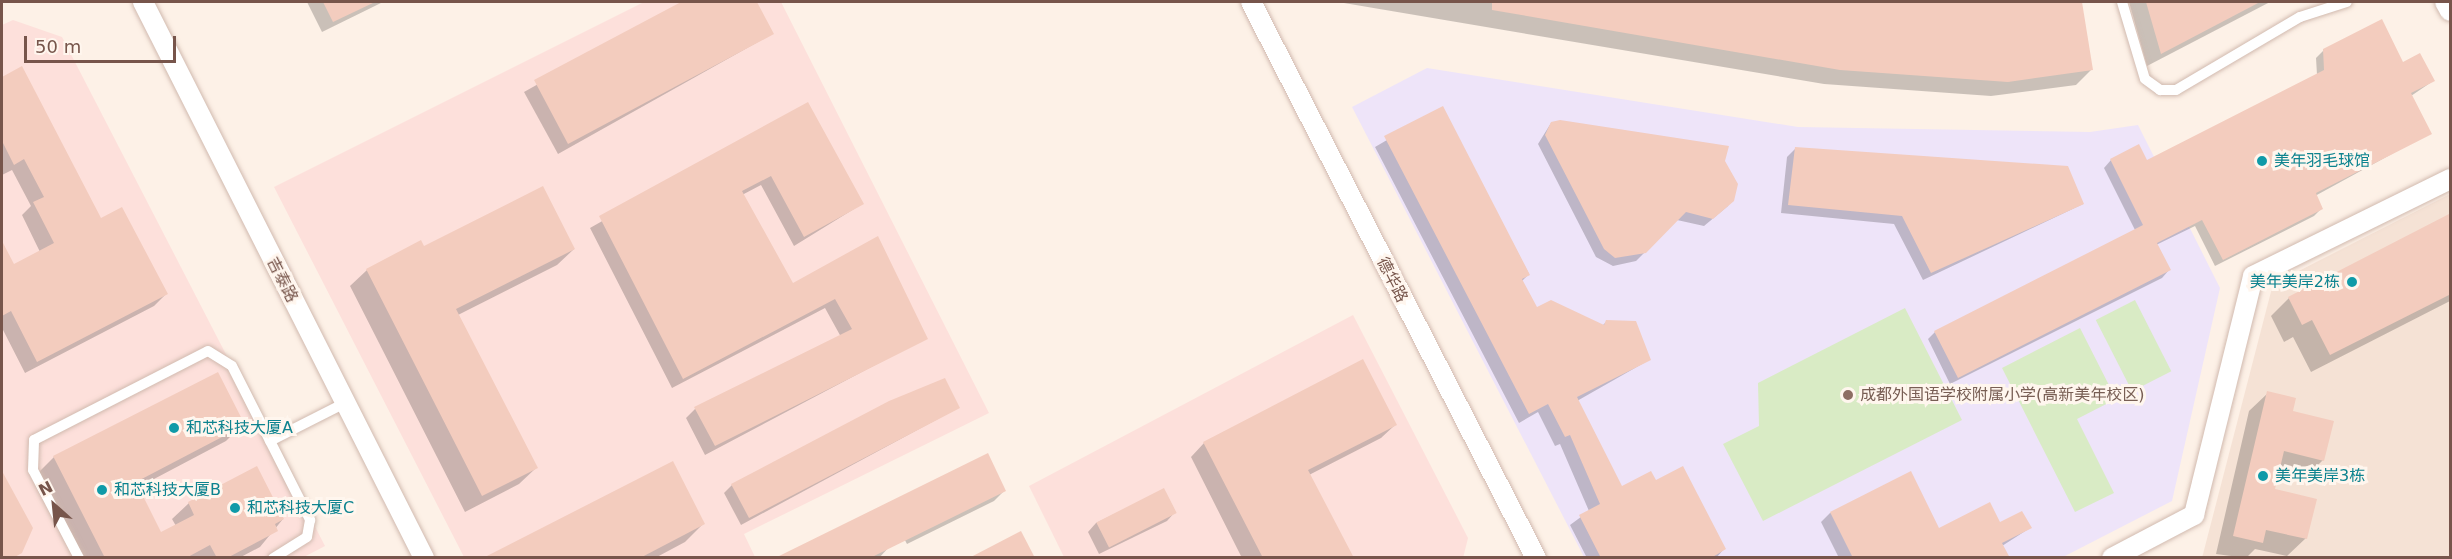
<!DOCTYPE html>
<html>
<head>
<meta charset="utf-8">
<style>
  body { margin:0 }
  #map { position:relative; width:2452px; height:559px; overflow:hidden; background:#fdf1e7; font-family:"DejaVu Sans","Noto Sans SC",sans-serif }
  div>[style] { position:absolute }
  .residential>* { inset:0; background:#f5e2d5 }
  .commercial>* { inset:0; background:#fde0db }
  .education>* { inset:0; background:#eee4f9 }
  .green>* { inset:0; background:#d9ebc5; transform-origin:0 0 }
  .shadow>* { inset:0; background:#0003 }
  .building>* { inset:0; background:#f3ccbe; transform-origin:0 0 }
  .roads { filter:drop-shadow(0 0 2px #d1baaf) drop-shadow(0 0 2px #d1baaf) }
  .lane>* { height:10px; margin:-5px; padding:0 5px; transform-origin:5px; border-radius:5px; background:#fff }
  .street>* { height:20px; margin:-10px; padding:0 10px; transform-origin:10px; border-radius:10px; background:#fff }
  .dots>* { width:16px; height:16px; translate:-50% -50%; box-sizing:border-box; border:3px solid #fff6ee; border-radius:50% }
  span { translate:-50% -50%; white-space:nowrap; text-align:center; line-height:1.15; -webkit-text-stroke:6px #fff6ee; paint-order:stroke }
  .culture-label { font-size:16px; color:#0d838f }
  .left { translate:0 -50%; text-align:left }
  .right { translate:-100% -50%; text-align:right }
  .street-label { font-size:16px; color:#77554b }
  .education-label { font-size:16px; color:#785e54 }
  .frame { position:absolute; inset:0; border:3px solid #77554b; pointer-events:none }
  .north { position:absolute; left:24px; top:475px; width:60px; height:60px; -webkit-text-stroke:4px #fff6ee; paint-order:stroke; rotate:333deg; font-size:16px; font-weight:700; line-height:24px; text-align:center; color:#77554b }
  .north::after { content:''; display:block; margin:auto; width:21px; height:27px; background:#77554b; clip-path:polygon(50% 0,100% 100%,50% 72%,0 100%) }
  .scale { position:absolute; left:24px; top:36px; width:152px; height:27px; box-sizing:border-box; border:3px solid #77554b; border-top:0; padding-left:8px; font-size:18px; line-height:21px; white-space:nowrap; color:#77554b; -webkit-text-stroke:4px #fff6ee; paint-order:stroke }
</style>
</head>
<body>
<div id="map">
  <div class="residential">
    <div style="clip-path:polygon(2450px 194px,2450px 557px,2202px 558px,2273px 284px)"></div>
  </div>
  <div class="commercial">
    <div style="clip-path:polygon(644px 2px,781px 2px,989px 413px,744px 534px,755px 557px,464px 557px,274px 187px)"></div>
    <div style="clip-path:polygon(13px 20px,62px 37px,325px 546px,302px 558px,2px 558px,2px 25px)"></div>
    <div style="clip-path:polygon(1353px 315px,1468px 538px,1463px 558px,1064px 557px,1029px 486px)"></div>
  </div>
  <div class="education">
    <div style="clip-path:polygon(1427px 68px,1798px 127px,2090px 132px,2138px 125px,2220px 288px,2172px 501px,2063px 557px,1584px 557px,1352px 107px)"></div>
  </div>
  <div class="green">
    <div style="left:2135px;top:300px;width:80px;height:44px;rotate:63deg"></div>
    <div style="clip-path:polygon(1905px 308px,1962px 420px,1763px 521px,1723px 444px,1759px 426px,1758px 383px)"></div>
    <div style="clip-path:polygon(2080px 328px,2116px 399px,2077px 419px,2114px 493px,2075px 512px,2002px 368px)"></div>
  </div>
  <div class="shadow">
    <div style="clip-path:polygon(307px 2px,383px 2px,322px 32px)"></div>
    <div style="clip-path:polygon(684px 2px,755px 2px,772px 34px,558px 154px,524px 92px)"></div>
    <div style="clip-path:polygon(1338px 2px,2081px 2px,2092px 69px,2076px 85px,1991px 96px,1824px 84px)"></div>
    <div style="clip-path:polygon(2129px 2px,2270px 2px,2147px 66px)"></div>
    <div style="clip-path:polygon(2324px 50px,2403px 64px,2433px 81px,2411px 96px,2430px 133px,2315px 196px,2322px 208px,2314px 216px,2215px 266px,2195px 226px,2156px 245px,2169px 270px,2162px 278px,1950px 384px,1928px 339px,1935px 332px,2135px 230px,2104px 168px,2111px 160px,2146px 162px,2317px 75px,2316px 58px)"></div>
    <div style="clip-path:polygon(21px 68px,100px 220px,166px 294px,154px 306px,25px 373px,2px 328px,2px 244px,13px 266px,40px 252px,22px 215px,31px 206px,12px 170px,2px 175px,2px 78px)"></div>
    <div style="clip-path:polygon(808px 104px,862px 204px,794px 246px,761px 185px,742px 195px,792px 285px,877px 238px,926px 338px,705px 455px,686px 418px,695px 409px,841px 337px,825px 308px,672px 388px,590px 228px)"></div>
    <div style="clip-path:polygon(1442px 108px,1529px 274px,1522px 281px,1536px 309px,1602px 326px,1607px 321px,1649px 360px,1577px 401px,1621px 488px,1656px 482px,1724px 549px,1716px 558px,1587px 558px,1570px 525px,1589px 511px,1560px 444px,1555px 446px,1538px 412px,1519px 423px,1375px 147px)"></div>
    <div style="clip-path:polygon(1551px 123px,1724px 161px,1736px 184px,1728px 206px,1704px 226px,1677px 220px,1636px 261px,1613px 266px,1596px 257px,1538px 144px)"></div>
    <div style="clip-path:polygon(1795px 149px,2083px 204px,1923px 280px,1894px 224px,1781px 213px,1787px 157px)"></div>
    <div style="clip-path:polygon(2450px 215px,2450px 301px,2311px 372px,2293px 337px,2284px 342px,2271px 316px,2289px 298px)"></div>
    <div style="clip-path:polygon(423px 248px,574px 249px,557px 265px,458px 315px,536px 468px,519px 484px,465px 512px,350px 286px,367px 270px)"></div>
    <div style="clip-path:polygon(2268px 393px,2291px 413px,2323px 460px,2305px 478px,2278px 472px,2273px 491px,2306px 538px,2287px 556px,2255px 549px,2246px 558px,2216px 554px,2249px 411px)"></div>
    <div style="clip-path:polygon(958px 408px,741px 525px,724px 493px,732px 485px)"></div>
    <div style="clip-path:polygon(243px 424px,226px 441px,137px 488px,161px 535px,176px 526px,172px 519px,189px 503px,283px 519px,260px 547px,239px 558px,80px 558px,37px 474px,54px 457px)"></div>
    <div style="clip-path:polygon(1395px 425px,1381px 438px,1309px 475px,1352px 558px,1242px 558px,1191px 457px,1204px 443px)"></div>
    <div style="clip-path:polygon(2px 474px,31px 528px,15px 558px,2px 558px)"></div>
    <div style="clip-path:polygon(1005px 490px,994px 501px,907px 544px,888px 509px)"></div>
    <div style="clip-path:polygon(1164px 490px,1175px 512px,1167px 521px,1099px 554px,1088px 532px,1096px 523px)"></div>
    <div style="clip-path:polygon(1830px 513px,1939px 530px,1999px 524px,2030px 528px,2002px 546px,2008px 558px,1839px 558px,1821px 522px)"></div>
    <div style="clip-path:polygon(703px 524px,685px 542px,655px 558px,496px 558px)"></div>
    <div style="clip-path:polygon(890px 546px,879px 558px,778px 558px)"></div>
  </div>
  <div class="building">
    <div style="clip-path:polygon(323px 2px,375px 2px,333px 22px)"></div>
    <div style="clip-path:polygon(681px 2px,757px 2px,774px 34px,568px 144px,534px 80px)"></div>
    <div style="clip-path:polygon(1492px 2px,2082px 2px,2093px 70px,2008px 82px,1840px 70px,1492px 10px)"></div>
    <div style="clip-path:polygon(2146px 2px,2260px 2px,2161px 54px)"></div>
    <div style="clip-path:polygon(2382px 19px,2403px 62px,2420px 53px,2435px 81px,2411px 93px,2432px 134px,2316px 193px,2323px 209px,2223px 260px,2202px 220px,2157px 243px,2171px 270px,1958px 378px,1934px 331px,2143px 225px,2110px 159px,2139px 144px,2147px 160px,2324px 70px,2323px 49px)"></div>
    <div style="clip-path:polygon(22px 66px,101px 218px,122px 207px,168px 294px,37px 362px,11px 311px,2px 316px,2px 241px,14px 264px,54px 243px,33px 202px,44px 197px,24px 159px,14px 165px,2px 141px,2px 77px)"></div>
    <div style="clip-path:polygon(808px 102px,864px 204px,804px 237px,771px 176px,742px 191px,793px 283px,878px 236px,928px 339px,715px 446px,694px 407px,852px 329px,835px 299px,683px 379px,599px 216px)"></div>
    <div style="clip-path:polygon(1443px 106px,1530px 275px,1522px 279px,1537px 307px,1551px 300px,1604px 325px,1606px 320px,1636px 321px,1651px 360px,1577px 397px,1622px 486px,1651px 471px,1656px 480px,1683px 466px,1726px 549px,1711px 558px,1601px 558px,1579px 515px,1600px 504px,1570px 435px,1565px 437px,1548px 404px,1529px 414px,1384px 136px)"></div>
    <div style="clip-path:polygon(1560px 120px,1729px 146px,1725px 161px,1738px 184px,1734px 201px,1713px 219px,1686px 212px,1646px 253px,1615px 258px,1604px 249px,1545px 135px,1551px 122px)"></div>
    <div style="clip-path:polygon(1795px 147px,2068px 166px,2084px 204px,1931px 273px,1902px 216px,1788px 205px)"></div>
    <div style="clip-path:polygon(543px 186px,575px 249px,456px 309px,538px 468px,482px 496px,366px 269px,421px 240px,424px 246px)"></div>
    <div style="clip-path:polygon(2451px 213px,2451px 294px,2330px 355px,2312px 320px,2302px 325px,2288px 297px)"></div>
    <div style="clip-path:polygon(1363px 359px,1397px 425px,1308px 470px,1354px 558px,1263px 558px,1203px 442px)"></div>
    <div style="clip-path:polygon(218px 372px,245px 425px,136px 482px,161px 532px,194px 515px,188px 502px,257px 466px,284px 519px,275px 524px,278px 531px,227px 558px,217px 558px,210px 545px,186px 558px,105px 558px,53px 456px)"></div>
    <div style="clip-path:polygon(945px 378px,960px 408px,749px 518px,731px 484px,889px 401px)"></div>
    <div style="clip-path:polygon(2267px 391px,2296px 398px,2293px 411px,2334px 421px,2324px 461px,2284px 451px,2275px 489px,2317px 499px,2307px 539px,2266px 530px,2263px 543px,2233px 536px)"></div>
    <div style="clip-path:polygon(988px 453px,1006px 491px,870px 558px,775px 558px)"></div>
    <div style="clip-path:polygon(673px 461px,705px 524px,640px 558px,483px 558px)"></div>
    <div style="clip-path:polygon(2px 471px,33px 528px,22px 553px,13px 558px,2px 558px)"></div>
    <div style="clip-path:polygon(1911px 471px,1939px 528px,1990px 502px,2000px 522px,2022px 511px,2032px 528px,2002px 543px,2010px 558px,1853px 558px,1830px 512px)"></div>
    <div style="left:1164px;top:488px;width:28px;height:76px;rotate:63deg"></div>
    <div style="clip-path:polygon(1021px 531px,1035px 558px,969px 558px)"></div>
  </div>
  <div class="roads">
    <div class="lane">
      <div style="left:2122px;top:2px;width:80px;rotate:73.4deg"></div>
      <div style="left:2145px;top:79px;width:19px;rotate:36deg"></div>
      <div style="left:2160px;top:90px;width:16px"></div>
      <div style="left:2176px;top:90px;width:144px;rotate:-30.5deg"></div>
      <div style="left:2300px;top:17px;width:49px;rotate:-17.7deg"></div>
      <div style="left:270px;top:441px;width:84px;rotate:-26.9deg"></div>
      <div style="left:79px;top:558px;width:99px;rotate:-117.6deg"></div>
      <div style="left:33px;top:470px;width:30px;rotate:-88deg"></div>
      <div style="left:34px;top:440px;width:195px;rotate:-27.1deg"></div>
      <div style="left:208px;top:351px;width:28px;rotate:32deg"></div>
      <div style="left:232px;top:366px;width:173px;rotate:63.1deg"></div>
      <div style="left:310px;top:520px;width:17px;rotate:100deg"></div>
      <div style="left:307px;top:537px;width:40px;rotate:148deg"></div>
    </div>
    <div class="street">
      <div style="left:143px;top:2px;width:623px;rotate:63.19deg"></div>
      <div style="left:1251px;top:2px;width:625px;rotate:62.86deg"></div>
      <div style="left:2445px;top:2px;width:10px;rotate:61deg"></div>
      <div style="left:2112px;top:558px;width:93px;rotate:-27.7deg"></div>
      <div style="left:2194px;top:515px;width:246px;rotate:-76.1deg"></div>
      <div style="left:2253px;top:276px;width:220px;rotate:-26.2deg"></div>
    </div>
  </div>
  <div class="dots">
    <div style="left:2262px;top:161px;background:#0f9aa8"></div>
    <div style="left:2352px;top:282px;background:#0f9aa8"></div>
    <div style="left:1848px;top:395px;background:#8d6e63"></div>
    <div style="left:174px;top:428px;background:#0f9aa8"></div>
    <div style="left:2263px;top:476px;background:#0f9aa8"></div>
    <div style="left:102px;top:490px;background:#0f9aa8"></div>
    <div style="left:235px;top:508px;background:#0f9aa8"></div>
  </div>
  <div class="culture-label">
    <span class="left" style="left:2274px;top:161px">美年羽毛球馆</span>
    <span class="right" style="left:2340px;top:282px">美年美岸2栋</span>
    <span class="left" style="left:186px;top:428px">和芯科技大厦A</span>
    <span class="left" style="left:2275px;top:476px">美年美岸3栋</span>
    <span class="left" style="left:114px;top:490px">和芯科技大厦B</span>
    <span class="left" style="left:247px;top:508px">和芯科技大厦C</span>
  </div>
  <div class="street-label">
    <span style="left:282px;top:280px;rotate:63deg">吉泰路</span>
    <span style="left:1392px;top:280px;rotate:63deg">德华路</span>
  </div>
  <div class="education-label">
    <span class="left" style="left:1860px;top:395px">成都外国语学校附属小学(高新美年校区)</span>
  </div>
  <div class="frame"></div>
  <div class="north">N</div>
  <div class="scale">50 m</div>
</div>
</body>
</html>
